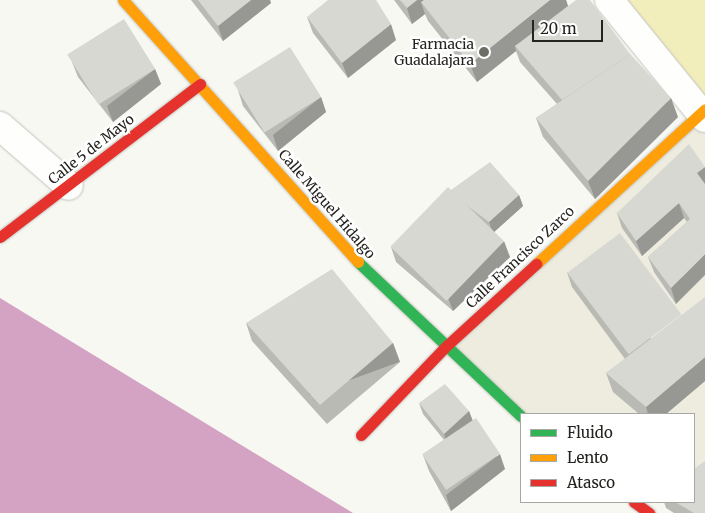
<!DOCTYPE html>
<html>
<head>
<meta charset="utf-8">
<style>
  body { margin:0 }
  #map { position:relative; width:705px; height:513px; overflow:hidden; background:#f8f8f2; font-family:Merriweather,serif }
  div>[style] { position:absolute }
  .built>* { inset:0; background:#edecdf }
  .green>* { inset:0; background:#f2eebc }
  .water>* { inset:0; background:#d4a3c4 }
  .roads { filter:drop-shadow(0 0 1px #c3c3bf) drop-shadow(0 0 1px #c3c3bf) }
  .street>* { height:28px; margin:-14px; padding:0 14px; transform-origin:14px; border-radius:14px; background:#fefefd }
  .fast>* { height:11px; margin:-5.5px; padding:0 5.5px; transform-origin:5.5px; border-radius:5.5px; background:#30b455 }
  .slow>* { height:11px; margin:-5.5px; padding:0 5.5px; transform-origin:5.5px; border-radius:5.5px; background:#ff9f0a }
  .jam>* { height:11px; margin:-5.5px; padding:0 5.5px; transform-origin:5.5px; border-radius:5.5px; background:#e5322d }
  .wall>* { inset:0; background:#babab5 }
  .shaded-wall>* { inset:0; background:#979794; transform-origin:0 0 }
  .building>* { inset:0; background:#d8d8d3; transform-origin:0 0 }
  .dots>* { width:14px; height:14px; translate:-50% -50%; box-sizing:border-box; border:2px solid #fff; border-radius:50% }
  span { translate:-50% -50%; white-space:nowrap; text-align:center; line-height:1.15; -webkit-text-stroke:5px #fff; paint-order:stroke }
  .poi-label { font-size:14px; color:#24231f }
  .right { translate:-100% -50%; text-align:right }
  .street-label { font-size:14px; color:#24231f }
  .legend { position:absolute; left:520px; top:413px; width:175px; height:90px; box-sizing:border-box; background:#fff; border:1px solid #a7a7a5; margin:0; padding:6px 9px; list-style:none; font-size:15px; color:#24231f }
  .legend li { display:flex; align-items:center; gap:10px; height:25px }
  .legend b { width:25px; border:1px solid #a7a7a5 }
  .scale { position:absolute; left:532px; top:20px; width:71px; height:22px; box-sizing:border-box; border:2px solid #24231f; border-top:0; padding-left:6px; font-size:15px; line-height:18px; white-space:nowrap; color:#24231f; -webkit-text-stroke:4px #fff; paint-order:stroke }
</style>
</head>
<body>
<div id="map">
  <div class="built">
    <div style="clip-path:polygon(705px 118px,705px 480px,694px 488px,694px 414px,521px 414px,440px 350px)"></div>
  </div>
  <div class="green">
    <div style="clip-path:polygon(609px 0,705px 0,705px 109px)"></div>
  </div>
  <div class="water">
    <div style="clip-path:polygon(0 298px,353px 513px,0 513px)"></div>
  </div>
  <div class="roads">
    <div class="street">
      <div style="left:609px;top:0;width:152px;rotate:50.9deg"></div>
      <div style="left:0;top:126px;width:91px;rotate:41deg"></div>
    </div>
    <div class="fast">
      <div style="left:358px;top:262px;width:224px;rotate:43.4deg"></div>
    </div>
    <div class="slow">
      <div style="left:123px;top:0;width:352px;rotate:48.1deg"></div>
      <div style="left:536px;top:264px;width:229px;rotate:-42.5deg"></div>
    </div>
    <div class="jam">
      <div style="left:0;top:237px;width:252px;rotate:-37.4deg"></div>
      <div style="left:361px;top:435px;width:120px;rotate:-46.3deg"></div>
      <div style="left:444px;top:348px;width:125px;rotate:-42.4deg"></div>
      <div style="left:634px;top:502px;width:19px;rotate:36deg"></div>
    </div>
  </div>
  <div class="wall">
    <div style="clip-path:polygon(191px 0,270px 0,271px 3px,223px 41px)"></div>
    <div style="clip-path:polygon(394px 0,566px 0,568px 6px,630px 54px,678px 117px,595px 199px,543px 137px,536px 118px,557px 104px,520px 62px,516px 51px,477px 82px,428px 21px,425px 14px,412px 24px)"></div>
    <div style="clip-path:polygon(307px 17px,396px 40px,348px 78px,313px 33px)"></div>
    <div style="clip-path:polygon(72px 62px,155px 69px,161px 84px,113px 122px,78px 77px)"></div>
    <div style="clip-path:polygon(238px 90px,321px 97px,326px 112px,278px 151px,243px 106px)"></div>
    <div style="clip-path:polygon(705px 167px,676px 304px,654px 272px,648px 257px,687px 222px,684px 218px,642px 256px,622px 228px,617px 213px)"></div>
    <div style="clip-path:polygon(451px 190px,519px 195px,523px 206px,494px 232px,510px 257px,453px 311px,396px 262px,391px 247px)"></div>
    <div style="clip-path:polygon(567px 272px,705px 381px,666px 414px,639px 414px,613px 392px,606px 373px,625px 359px,572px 287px)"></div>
    <div style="clip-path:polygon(246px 323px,393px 343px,400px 362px,327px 424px,252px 341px)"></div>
    <div style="clip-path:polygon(419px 403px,469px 411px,473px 421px,505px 469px,451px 511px,429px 471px,423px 455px,444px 440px,423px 414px)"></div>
    <div style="clip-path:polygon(664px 502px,694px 502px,705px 513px,674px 513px,666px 508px)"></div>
  </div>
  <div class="shaded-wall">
    <div style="clip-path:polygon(251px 0,270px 0,271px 3px,223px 41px,218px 26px)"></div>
    <div style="clip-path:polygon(417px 0,443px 0,421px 2px,425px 14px,412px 24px,407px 8px)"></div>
    <div style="clip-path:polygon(550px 0,566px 0,569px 9px,515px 46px,516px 51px,477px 82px,470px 64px)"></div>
    <div style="clip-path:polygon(391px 24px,396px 40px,348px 78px,342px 63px)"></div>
    <div style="clip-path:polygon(155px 69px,161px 84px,113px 122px,107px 106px)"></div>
    <div style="clip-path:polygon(321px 97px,326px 112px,278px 151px,273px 135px)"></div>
    <div style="clip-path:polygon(671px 98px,678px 117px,595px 199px,588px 181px)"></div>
    <div style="clip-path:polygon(705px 167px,705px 186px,697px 173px)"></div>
    <div style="clip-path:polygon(519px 195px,523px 206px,493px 233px,489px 222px)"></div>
    <div style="clip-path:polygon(679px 203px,684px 218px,642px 256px,636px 241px)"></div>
    <div style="clip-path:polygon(504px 241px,510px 257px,453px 311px,447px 295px)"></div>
    <div style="clip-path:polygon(705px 254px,705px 275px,676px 304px,671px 288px)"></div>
    <div style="left:393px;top:343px;width:20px;height:96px;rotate:70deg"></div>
    <div style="clip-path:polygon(705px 357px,705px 381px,666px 414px,648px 414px,646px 407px)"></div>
    <div style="clip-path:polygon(469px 411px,473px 422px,448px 445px,444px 434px)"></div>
    <div style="clip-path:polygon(500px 454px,505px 469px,451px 511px,446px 495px)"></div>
  </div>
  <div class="building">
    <div style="clip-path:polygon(198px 0,251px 0,218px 26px)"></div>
    <div style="clip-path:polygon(328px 0,376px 0,391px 24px,342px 63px,307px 17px)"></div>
    <div style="clip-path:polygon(400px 0,417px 0,407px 8px)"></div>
    <div style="clip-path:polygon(424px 0,550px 0,470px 64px,421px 2px)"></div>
    <div style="clip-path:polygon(576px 0,590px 0,630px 54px,562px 100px,515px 46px)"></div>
    <div style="left:124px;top:19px;width:59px;height:67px;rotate:58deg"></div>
    <div style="left:290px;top:47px;width:59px;height:67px;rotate:58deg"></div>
    <div style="clip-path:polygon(630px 54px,671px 98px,588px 181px,536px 118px)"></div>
    <div style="clip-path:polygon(689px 144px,705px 167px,697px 173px,705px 184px,705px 254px,671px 288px,648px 257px,690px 219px,679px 203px,636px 241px,617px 213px)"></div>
    <div style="clip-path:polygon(490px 162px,519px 195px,489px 222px,465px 204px,451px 190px)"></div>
    <div style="left:448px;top:187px;width:78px;height:83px;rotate:44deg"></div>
    <div style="left:620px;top:233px;width:102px;height:66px;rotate:53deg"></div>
    <div style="clip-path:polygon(332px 269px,393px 343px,320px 405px,246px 323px)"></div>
    <div style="clip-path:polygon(705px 297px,705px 357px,646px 407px,606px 373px)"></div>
    <div style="clip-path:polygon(445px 384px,469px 411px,444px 434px,419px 403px)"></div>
    <div style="left:476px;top:418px;width:43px;height:65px;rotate:56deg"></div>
    <div style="clip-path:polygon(705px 461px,705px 513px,694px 513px,675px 502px,694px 502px,694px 469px)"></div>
  </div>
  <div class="dots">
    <div style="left:484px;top:52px;background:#6e6e69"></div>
  </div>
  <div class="poi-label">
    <span class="right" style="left:474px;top:52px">Farmacia<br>Guadalajara</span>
  </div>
  <div class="street-label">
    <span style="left:91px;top:149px;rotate:-38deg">Calle 5 de Mayo</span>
    <span style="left:327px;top:204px;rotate:49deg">Calle Miguel Hidalgo</span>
    <span style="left:520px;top:257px;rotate:-43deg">Calle Francisco Zarco</span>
  </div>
  <ul class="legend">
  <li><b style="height:6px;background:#30b455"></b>Fluido</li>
  <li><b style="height:6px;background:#ff9f0a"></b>Lento</li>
  <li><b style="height:6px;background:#e5322d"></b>Atasco</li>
  </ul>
  <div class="scale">20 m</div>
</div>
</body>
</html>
